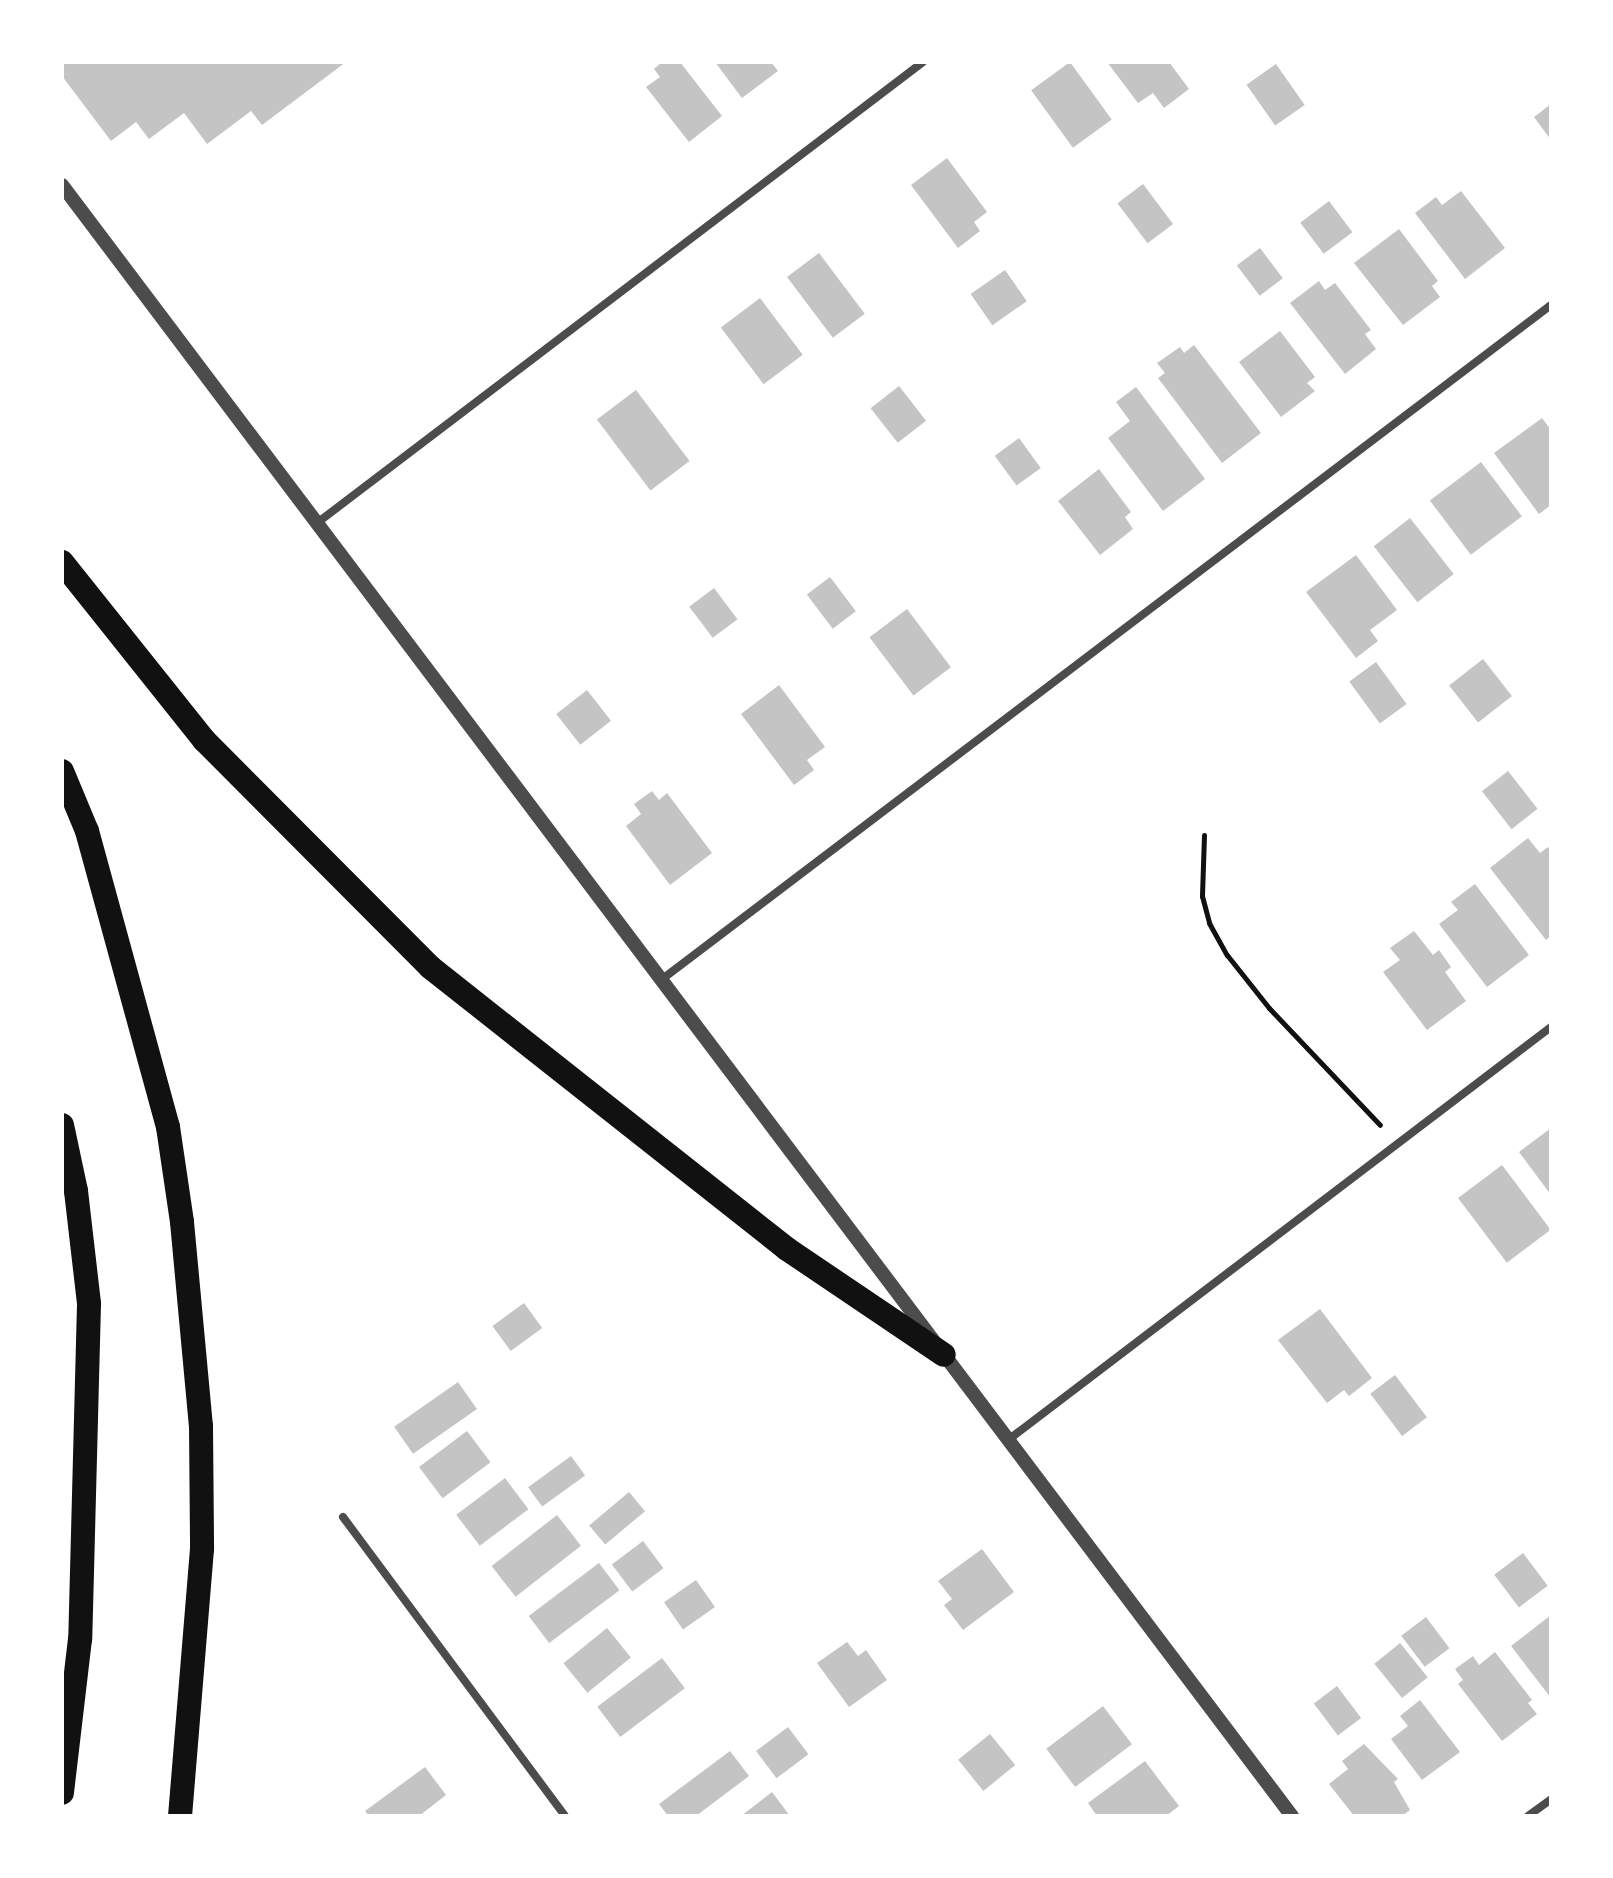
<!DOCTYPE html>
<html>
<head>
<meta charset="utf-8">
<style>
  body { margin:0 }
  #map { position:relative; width:1613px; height:1878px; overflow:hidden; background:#fff; font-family:"Fira Sans Condensed",sans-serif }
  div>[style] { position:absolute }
  .building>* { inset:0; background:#c4c4c4; transform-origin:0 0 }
  .path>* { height:5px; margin:-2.5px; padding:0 2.5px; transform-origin:2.5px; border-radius:2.5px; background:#111 }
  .minor>* { height:8px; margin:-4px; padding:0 4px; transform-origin:4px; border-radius:4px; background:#4c4c4c }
  .tertiary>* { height:14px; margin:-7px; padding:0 7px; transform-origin:7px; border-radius:7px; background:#4c4c4c }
  .motorway>* { height:24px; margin:-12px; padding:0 12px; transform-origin:12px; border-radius:12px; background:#111 }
  span { translate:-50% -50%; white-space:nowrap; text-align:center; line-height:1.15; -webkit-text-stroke:7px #fff; paint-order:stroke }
  .frame { position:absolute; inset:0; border:64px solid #fff; pointer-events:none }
</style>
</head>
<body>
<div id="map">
  <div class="building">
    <div style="clip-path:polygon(62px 62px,346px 62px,262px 125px,251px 111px,207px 144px,184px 113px,149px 139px,136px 122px,111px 141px,62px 76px)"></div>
    <div style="clip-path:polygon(662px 62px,680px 62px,722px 116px,689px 142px,646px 87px,660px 77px,654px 69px)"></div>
    <div style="clip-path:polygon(715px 62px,771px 62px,778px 71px,742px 98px)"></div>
    <div style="left:1070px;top:62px;width:71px;height:48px;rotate:54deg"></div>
    <div style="clip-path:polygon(1107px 62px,1169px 62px,1189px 89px,1164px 108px,1153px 93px,1138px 103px)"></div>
    <div style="left:1276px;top:64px;width:50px;height:36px;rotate:55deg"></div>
    <div style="clip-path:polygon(1551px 104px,1551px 140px,1534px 117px)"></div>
    <div style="clip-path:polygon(947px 158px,987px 212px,974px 222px,980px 231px,958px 248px,911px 185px)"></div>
    <div style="left:1143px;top:184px;width:50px;height:32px;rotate:53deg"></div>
    <div style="clip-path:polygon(1461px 191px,1505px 248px,1465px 279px,1415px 213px,1436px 197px,1442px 205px)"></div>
    <div style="left:1329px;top:201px;width:39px;height:36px;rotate:53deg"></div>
    <div style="clip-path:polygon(1399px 229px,1438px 281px,1432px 286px,1440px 297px,1403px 325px,1354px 263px)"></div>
    <div style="left:1260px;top:248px;width:38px;height:29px;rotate:53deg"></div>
    <div style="left:819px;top:253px;width:76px;height:40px;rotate:53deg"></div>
    <div style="left:1005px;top:270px;width:38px;height:42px;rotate:55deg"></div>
    <div style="clip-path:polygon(1319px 281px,1325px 290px,1335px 283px,1371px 330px,1365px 334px,1376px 349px,1345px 374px,1290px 303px)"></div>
    <div style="left:760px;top:298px;width:71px;height:49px;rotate:53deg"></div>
    <div style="clip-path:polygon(1280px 331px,1315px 377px,1307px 383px,1315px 391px,1281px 417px,1239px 362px)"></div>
    <div style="clip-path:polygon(1194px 345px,1261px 433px,1222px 463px,1158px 378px,1165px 373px,1157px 363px,1180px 347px,1184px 353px)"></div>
    <div style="left:899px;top:386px;width:44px;height:36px;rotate:52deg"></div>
    <div style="clip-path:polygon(1136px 387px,1205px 479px,1163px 511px,1108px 438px,1130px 421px,1116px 402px)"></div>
    <div style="left:636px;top:390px;width:89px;height:49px;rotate:53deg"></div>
    <div style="clip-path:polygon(1542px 418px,1551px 430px,1551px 505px,1539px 514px,1494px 453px)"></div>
    <div style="left:1019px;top:438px;width:37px;height:30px;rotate:54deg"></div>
    <div style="left:1481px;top:462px;width:68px;height:64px;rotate:53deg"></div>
    <div style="clip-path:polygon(1099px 469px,1131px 512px,1125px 517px,1133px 529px,1100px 555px,1058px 501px)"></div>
    <div style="left:1410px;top:518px;width:71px;height:46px;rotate:52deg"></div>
    <div style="clip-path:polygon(1356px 555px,1397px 610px,1370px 630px,1378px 641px,1356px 658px,1306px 592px)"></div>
    <div style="left:830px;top:577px;width:43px;height:29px;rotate:53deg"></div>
    <div style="left:714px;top:588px;width:39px;height:31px;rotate:53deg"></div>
    <div style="left:907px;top:609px;width:73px;height:47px;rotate:53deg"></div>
    <div style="left:1483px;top:659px;width:47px;height:43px;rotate:52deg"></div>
    <div style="left:1376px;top:662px;width:52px;height:33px;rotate:54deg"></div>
    <div style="clip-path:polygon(779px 685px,825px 747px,807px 760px,814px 770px,794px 785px,741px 714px)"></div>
    <div style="left:587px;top:690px;width:39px;height:39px;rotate:52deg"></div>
    <div style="left:1508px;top:771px;width:48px;height:33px;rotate:52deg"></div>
    <div style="clip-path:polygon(652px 791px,659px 800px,667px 793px,712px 853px,670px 885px,626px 826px,641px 814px,634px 804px)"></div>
    <div style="clip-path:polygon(1528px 838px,1540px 853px,1548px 847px,1551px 851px,1551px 936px,1546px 940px,1490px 868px)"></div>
    <div style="clip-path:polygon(1475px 884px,1529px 955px,1487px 987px,1439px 924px,1458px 910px,1451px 902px)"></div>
    <div style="clip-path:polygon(1414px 931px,1433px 955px,1439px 950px,1451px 967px,1445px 972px,1466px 1001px,1427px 1030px,1383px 972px,1400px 960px,1390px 948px)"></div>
    <div style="clip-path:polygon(1551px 1128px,1551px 1195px,1519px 1152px)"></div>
    <div style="left:1502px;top:1165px;width:81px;height:55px;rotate:53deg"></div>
    <div style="left:524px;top:1303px;width:31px;height:39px;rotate:54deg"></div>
    <div style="clip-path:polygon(1320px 1309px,1372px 1378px,1349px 1396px,1344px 1390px,1327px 1403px,1278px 1340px)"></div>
    <div style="left:1395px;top:1375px;width:53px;height:31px;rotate:53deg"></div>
    <div style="left:458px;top:1382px;width:33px;height:78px;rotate:55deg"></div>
    <div style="left:467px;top:1431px;width:39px;height:60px;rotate:53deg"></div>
    <div style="left:571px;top:1456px;width:24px;height:53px;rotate:54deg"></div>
    <div style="left:505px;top:1478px;width:39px;height:61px;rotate:53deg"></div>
    <div style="left:629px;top:1492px;width:25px;height:52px;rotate:50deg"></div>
    <div style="left:557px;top:1515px;width:39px;height:83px;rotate:52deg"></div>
    <div style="left:643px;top:1541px;width:34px;height:39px;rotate:53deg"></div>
    <div style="clip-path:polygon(982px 1549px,1014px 1592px,963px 1630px,944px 1605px,952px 1599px,938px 1581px)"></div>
    <div style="left:1523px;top:1553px;width:41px;height:36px;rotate:53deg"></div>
    <div style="left:599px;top:1563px;width:34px;height:88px;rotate:53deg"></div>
    <div style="left:696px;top:1580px;width:33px;height:39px;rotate:55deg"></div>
    <div style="clip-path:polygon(1551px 1615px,1551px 1698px,1511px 1646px)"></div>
    <div style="left:1426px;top:1617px;width:39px;height:31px;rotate:53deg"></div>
    <div style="left:607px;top:1628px;width:38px;height:56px;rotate:51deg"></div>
    <div style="clip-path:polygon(847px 1642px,858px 1656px,866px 1650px,887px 1680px,849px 1707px,817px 1663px)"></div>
    <div style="left:1400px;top:1643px;width:44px;height:33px;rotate:51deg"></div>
    <div style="clip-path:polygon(1495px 1652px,1532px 1700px,1528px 1703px,1537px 1714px,1502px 1741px,1458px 1684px,1463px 1680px,1455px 1669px,1473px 1656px,1479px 1665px)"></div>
    <div style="left:662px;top:1658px;width:38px;height:81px;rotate:53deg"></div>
    <div style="left:1337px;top:1686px;width:40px;height:29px;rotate:53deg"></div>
    <div style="clip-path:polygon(1420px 1700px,1460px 1752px,1422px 1780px,1391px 1739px,1408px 1726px,1400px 1716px)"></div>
    <div style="left:1103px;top:1706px;width:48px;height:71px;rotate:53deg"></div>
    <div style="left:788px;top:1727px;width:34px;height:40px;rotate:53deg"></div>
    <div style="left:990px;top:1734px;width:40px;height:41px;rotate:51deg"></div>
    <div style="clip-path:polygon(1364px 1744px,1398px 1779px,1394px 1782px,1410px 1810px,1402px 1816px,1354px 1816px,1329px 1784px,1348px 1769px,1342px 1761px)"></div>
    <div style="clip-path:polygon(730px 1751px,749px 1776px,696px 1816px,668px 1816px,659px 1804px)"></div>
    <div style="clip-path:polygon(1145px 1761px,1179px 1806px,1166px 1816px,1097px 1816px,1088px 1803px)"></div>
    <div style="clip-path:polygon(425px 1767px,446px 1795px,419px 1816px,369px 1816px,365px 1811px)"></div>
    <div style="clip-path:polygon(772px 1792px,790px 1816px,741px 1816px)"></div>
  </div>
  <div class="path">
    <div style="left:1204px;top:835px;width:61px;rotate:91.9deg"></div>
    <div style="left:1202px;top:896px;width:28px;rotate:75deg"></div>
    <div style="left:1209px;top:923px;width:37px;rotate:61deg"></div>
    <div style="left:1227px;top:955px;width:68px;rotate:51.6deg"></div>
    <div style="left:1269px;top:1008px;width:161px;rotate:46.5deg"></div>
  </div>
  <div class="minor">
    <div style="left:317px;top:523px;width:761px;rotate:-37.26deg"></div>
    <div style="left:661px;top:980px;width:1117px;rotate:-37.18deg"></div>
    <div style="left:1008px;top:1440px;width:682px;rotate:-37.26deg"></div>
    <div style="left:343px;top:1517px;width:372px;rotate:53.4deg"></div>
    <div style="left:1528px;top:1816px;width:29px;rotate:-36deg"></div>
  </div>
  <div class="tertiary">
    <div style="left:62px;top:185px;width:2043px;rotate:52.98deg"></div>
  </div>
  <div class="motorway">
    <div style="left:62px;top:562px;width:228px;rotate:51.4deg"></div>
    <div style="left:204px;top:740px;width:320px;rotate:45.1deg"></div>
    <div style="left:430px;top:967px;width:455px;rotate:38.3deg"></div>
    <div style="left:787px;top:1249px;width:189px;rotate:34deg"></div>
    <div style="left:62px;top:771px;width:65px;rotate:67.4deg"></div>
    <div style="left:87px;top:831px;width:307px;rotate:74.7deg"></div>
    <div style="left:168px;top:1127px;width:96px;rotate:81.6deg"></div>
    <div style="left:182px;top:1222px;width:205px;rotate:84.7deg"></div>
    <div style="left:201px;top:1426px;width:123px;rotate:89.5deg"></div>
    <div style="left:202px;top:1549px;width:268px;rotate:94.7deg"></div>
    <div style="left:62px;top:1125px;width:67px;rotate:78deg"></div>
    <div style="left:76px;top:1191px;width:114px;rotate:83.4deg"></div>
    <div style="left:89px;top:1304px;width:335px;rotate:91.5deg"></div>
    <div style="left:80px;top:1639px;width:155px;rotate:96.7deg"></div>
  </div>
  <div class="frame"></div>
</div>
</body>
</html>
